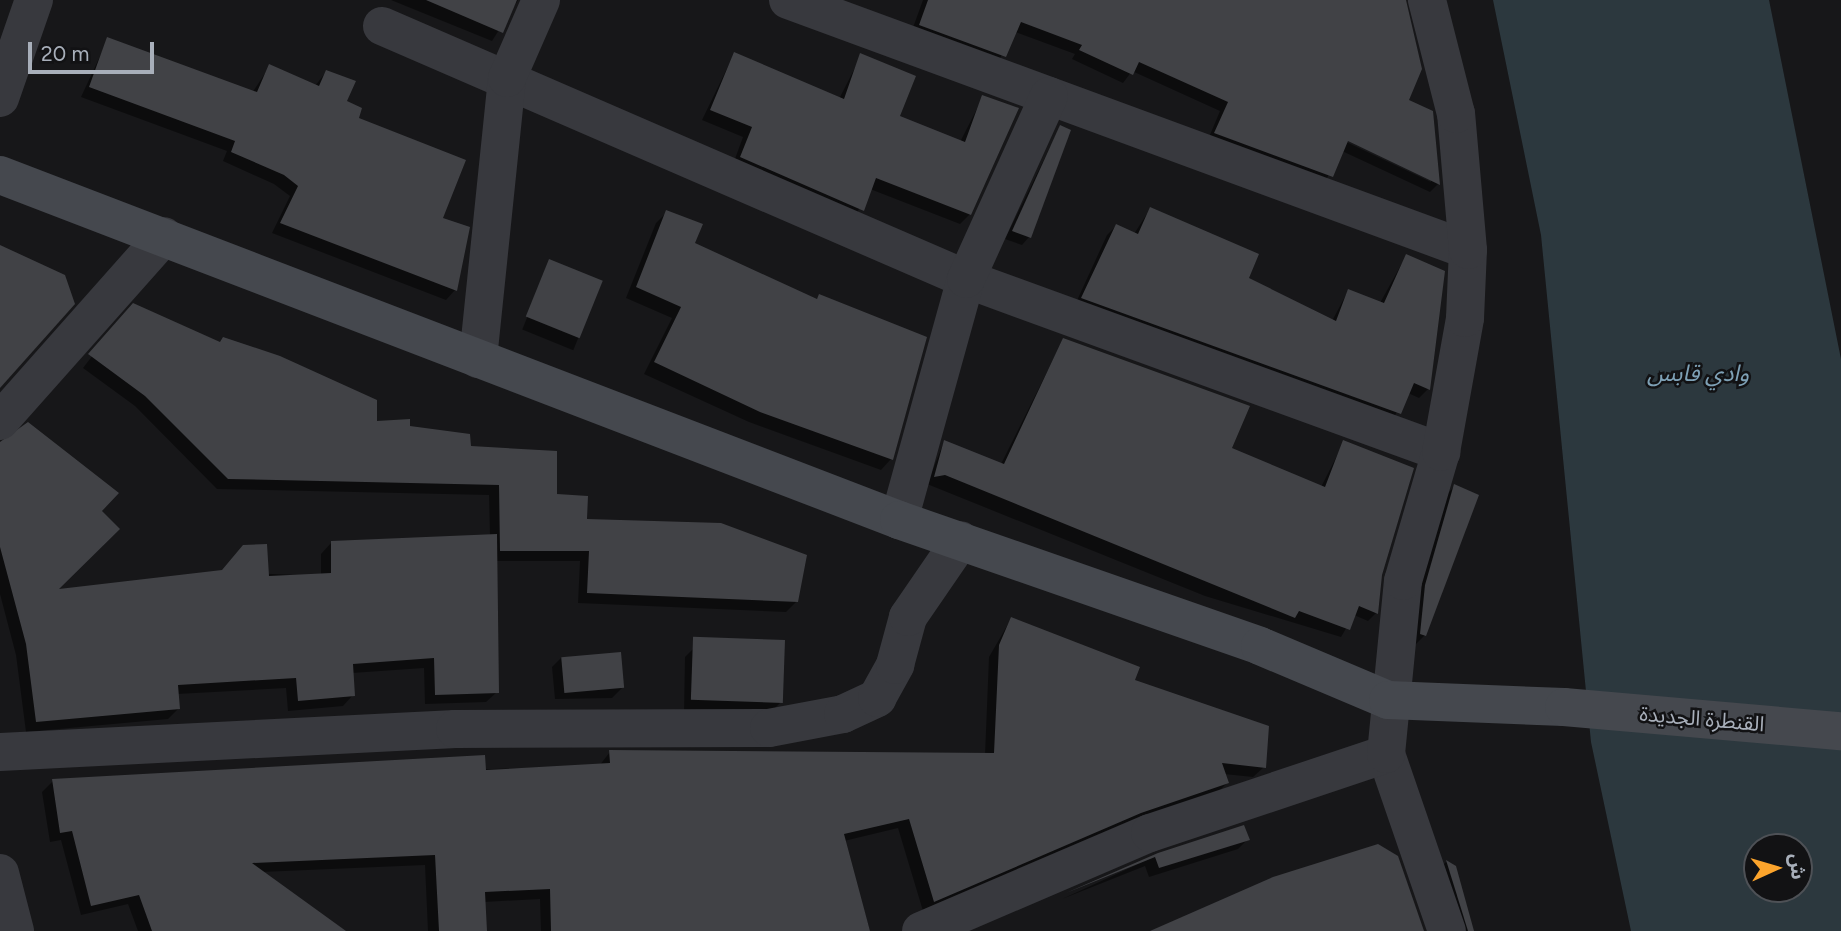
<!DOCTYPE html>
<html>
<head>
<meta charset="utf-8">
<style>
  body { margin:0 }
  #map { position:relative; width:1841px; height:931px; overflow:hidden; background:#171719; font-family:Figtree,"Noto Sans Arabic",sans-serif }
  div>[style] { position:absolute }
  .water>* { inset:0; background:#2c383e }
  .shadow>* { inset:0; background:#0007; transform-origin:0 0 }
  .building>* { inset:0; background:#414246; transform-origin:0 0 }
  .minor>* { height:38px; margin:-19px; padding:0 19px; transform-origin:19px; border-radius:19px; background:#38393e }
  .tertiary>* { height:38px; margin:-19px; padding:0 19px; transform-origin:19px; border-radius:19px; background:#38393e }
  .secondary>* { height:38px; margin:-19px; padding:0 19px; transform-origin:19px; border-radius:19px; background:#45484e }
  span { translate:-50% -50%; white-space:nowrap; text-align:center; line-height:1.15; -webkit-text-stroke:5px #121214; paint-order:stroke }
  .street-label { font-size:21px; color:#a8afba }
  .water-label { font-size:23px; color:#7ea1b6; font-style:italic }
  .north { position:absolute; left:1743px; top:833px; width:70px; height:70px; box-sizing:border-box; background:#121214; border:2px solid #4e5156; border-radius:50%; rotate:86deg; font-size:19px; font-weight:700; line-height:28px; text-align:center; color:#a8afba }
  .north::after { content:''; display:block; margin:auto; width:24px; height:32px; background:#fca42c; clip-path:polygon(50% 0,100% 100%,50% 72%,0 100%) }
  .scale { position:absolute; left:28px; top:42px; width:126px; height:32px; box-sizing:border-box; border:4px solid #a8afba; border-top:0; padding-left:9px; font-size:21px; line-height:24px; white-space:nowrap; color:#a8afba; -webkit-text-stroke:5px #121214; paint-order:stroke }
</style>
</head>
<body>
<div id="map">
  <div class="water">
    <div style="clip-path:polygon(evenodd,1493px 0,1769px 0,1841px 359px,1841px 931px,1631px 931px,1591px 742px,1541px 235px,1493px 0,1757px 847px,1799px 847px,1799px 889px,1757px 889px,1757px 847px)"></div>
  </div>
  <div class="shadow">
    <div style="clip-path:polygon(391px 0,518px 0,492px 41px)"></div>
    <div style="clip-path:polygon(evenodd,923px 0,1405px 0,1407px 101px,1438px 184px,1430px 192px,1342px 151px,1323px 185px,1207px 142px,1220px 111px,1132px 71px,1123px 83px,1072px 59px,1075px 54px,1015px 32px,996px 65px,911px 33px,923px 0,1341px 136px,1431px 178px,1431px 182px,1340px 139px,1341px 136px)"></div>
    <div style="clip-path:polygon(108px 39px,252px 93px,270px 66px,315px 86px,326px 72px,356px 119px,441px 219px,455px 290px,446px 300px,272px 233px,290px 196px,274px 184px,223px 161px,227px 151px,81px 97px)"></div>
    <div style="clip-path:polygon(734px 54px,839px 99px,861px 56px,897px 117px,960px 142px,983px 97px,970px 214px,960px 224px,870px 189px,853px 220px,732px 167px,743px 137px,702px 120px)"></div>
    <div style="clip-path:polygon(1060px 127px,1029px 237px,1022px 245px,1005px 239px)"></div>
    <div style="clip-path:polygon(1150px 209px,1246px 279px,1332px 321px,1348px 291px,1380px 303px,1406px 256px,1428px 389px,1419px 398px,1408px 393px,1391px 422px,1074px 307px,1107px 235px,1116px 226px,1134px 234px)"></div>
    <div style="clip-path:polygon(667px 212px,693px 244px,816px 300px,820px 296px,891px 459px,881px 470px,749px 422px,644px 374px,672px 318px,626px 298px,656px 223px)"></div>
    <div style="left:550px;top:261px;width:55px;height:74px;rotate:22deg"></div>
    <div style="clip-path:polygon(123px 316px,375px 423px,469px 447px,556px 496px,585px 521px,797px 601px,786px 612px,578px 603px,580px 561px,496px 561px,497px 692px,486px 702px,425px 704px,424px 668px,352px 673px,353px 695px,343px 706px,288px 711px,286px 688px,177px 694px,179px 708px,168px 719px,26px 732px,16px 655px,0 594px,0 456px,99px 511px,55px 591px,221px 572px,321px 576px,321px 554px,331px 543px,490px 536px,489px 495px,217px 489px,135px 406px,83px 368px)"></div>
    <div style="clip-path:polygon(1063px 340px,1230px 449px,1321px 487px,1344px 442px,1380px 574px,1376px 613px,1368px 621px,1354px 615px,1341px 637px,1205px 596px,927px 484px,944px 442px,1001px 464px)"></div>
    <div style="clip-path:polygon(1455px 486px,1425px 635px,1415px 645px,1415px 596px,1445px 496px)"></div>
    <div style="clip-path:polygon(1011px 619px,1133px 681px,1264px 767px,1253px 777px,1224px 774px,1227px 783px,1217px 793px,923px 911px,898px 828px,844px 841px,870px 931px,541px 931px,540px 899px,484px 902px,486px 931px,428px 931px,425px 865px,261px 872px,343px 931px,138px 931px,128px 904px,81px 915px,61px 840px,50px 842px,42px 792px,53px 781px,599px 766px,610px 752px,985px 755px,989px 657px)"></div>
    <div style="clip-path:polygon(694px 648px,781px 702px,772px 711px,684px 714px,685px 657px)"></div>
    <div style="clip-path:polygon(562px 657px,622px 688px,612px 698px,555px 699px,552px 667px)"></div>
    <div style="clip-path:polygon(1248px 839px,1238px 849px,1149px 877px,1145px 866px,1062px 899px,1158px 855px)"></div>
    <div style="clip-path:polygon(1446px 862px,1454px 867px,1472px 931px,1457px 931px,1437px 871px)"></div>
  </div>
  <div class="building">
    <div style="clip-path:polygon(426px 0,517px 0,503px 33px)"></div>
    <div style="clip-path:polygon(928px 0,1406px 0,1422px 69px,1409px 100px,1433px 111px,1440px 185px,1348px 141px,1333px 177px,1214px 133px,1228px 102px,1139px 62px,1133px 75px,1079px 50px,1082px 45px,1021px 22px,1006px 57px,919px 25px)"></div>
    <div style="clip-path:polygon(107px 37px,257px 92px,269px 64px,319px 86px,326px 70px,356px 81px,347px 101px,362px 108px,359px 118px,466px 160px,443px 218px,470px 227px,457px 291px,280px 223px,298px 186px,284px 175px,231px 152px,235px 141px,89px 87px)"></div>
    <div style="clip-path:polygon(734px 52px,844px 99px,860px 53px,916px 76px,900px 116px,965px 142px,982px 95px,1019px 108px,971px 215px,876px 178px,864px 211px,740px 157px,752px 127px,710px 110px)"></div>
    <div style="clip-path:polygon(1060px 125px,1071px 130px,1031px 238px,1012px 231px)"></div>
    <div style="clip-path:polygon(1150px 207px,1259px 254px,1249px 278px,1336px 321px,1348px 289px,1384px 303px,1406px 254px,1445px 271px,1430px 390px,1414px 383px,1401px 414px,1081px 298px,1116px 224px,1138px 234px)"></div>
    <div style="clip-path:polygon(666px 210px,703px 224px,695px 243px,817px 299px,819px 294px,927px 337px,893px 460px,760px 412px,654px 362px,681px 307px,636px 287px)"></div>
    <div style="clip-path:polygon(0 245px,65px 275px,75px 304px,0 388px)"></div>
    <div style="left:549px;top:259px;width:58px;height:62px;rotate:22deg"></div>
    <div style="clip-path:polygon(133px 303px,220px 342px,223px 337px,280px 356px,377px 400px,377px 421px,410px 419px,410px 426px,470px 434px,471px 446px,557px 451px,557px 494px,588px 496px,587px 519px,721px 523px,807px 555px,798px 602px,587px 593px,589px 551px,500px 551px,499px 485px,228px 479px,145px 396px,88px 354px)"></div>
    <div style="clip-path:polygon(1063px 338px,1250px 406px,1232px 448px,1325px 487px,1343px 440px,1414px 468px,1382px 575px,1378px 614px,1359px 606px,1350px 630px,1299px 611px,1295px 618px,945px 475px,934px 477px,944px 440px,1004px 464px)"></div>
    <div style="clip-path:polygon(28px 422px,119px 493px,102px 511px,120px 529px,59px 589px,222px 570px,243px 545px,267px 544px,269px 576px,331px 573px,331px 541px,497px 534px,499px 693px,435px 695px,434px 658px,353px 664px,355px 696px,298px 701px,296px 678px,178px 685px,180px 709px,36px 722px,26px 644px,0 547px,0 442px)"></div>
    <div style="clip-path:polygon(1454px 484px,1479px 495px,1426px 636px,1420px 634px,1425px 585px)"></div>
    <div style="clip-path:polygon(1011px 617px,1140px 667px,1135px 680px,1269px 726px,1266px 768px,1222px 763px,1229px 783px,1141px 813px,934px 902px,909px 819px,844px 834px,870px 931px,551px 931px,550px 889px,485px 892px,487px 931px,439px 931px,435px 855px,252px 863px,346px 931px,152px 931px,139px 895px,91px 906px,72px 831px,60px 833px,52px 779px,485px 755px,486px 770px,610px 763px,609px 750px,994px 753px,999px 645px)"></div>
    <div style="left:785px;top:640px;width:63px;height:92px;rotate:92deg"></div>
    <div style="left:621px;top:652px;width:36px;height:60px;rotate:85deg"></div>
    <div style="clip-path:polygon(1244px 825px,1250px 840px,1159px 868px,1155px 857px,1066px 893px,1158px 853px)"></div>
    <div style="clip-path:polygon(1378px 844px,1398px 856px,1424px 931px,1150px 931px,1273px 877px)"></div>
    <div style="clip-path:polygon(1446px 860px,1456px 866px,1474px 931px,1468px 931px)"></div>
  </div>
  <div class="minor">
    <div style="left:788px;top:0;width:724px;rotate:20.19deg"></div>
    <div style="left:382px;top:26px;width:636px;rotate:23.42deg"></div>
    <div style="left:966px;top:279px;width:506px;rotate:20.01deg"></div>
    <div style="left:0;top:98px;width:104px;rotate:-70.9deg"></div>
    <div style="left:478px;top:359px;width:282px;rotate:-84.1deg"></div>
    <div style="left:507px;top:78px;width:85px;rotate:-66.4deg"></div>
    <div style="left:0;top:421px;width:247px;rotate:-48.4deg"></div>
    <div style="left:899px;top:520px;width:250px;rotate:-74.5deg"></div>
    <div style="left:966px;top:279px;width:201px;rotate:-65.6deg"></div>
    <div style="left:0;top:752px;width:456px;rotate:-2.9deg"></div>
    <div style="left:455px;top:729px;width:314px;rotate:-0.2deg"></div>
    <div style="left:769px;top:728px;width:75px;rotate:-10.7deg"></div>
    <div style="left:843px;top:714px;width:38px;rotate:-25deg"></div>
    <div style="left:877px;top:698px;width:38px;rotate:-61deg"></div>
    <div style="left:895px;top:665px;width:50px;rotate:-74.8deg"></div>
    <div style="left:908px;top:617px;width:93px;rotate:-55.5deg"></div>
    <div style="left:1386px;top:754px;width:187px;rotate:71deg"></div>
    <div style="left:921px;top:931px;width:249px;rotate:-23.2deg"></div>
    <div style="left:1150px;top:833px;width:249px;rotate:-18.5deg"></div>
    <div style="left:1386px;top:754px;width:174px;rotate:-84.4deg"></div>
    <div style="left:1403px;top:581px;width:134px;rotate:-73.6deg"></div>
    <div style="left:1441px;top:452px;width:136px;rotate:-79.8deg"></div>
    <div style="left:1465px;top:318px;width:68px;rotate:-87.5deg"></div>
    <div style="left:1468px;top:250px;width:137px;rotate:-95deg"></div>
    <div style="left:1456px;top:114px;width:118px;rotate:-104.3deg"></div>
  </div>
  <div class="tertiary">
    <div style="left:0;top:873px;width:60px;rotate:75.5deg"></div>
  </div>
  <div class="secondary">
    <div style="left:0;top:175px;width:963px;rotate:20.99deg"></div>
    <div style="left:899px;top:520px;width:382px;rotate:19.2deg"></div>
    <div style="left:1260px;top:646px;width:139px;rotate:22.9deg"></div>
    <div style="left:1388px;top:700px;width:176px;rotate:2.3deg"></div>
    <div style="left:1564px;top:707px;width:278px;rotate:5deg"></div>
  </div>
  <div class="street-label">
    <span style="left:1702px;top:719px;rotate:5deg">القنطرة الجديدة</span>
  </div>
  <div class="water-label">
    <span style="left:1698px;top:373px">وادي قابس</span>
  </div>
  <div class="north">ش</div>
  <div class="scale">20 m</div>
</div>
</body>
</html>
